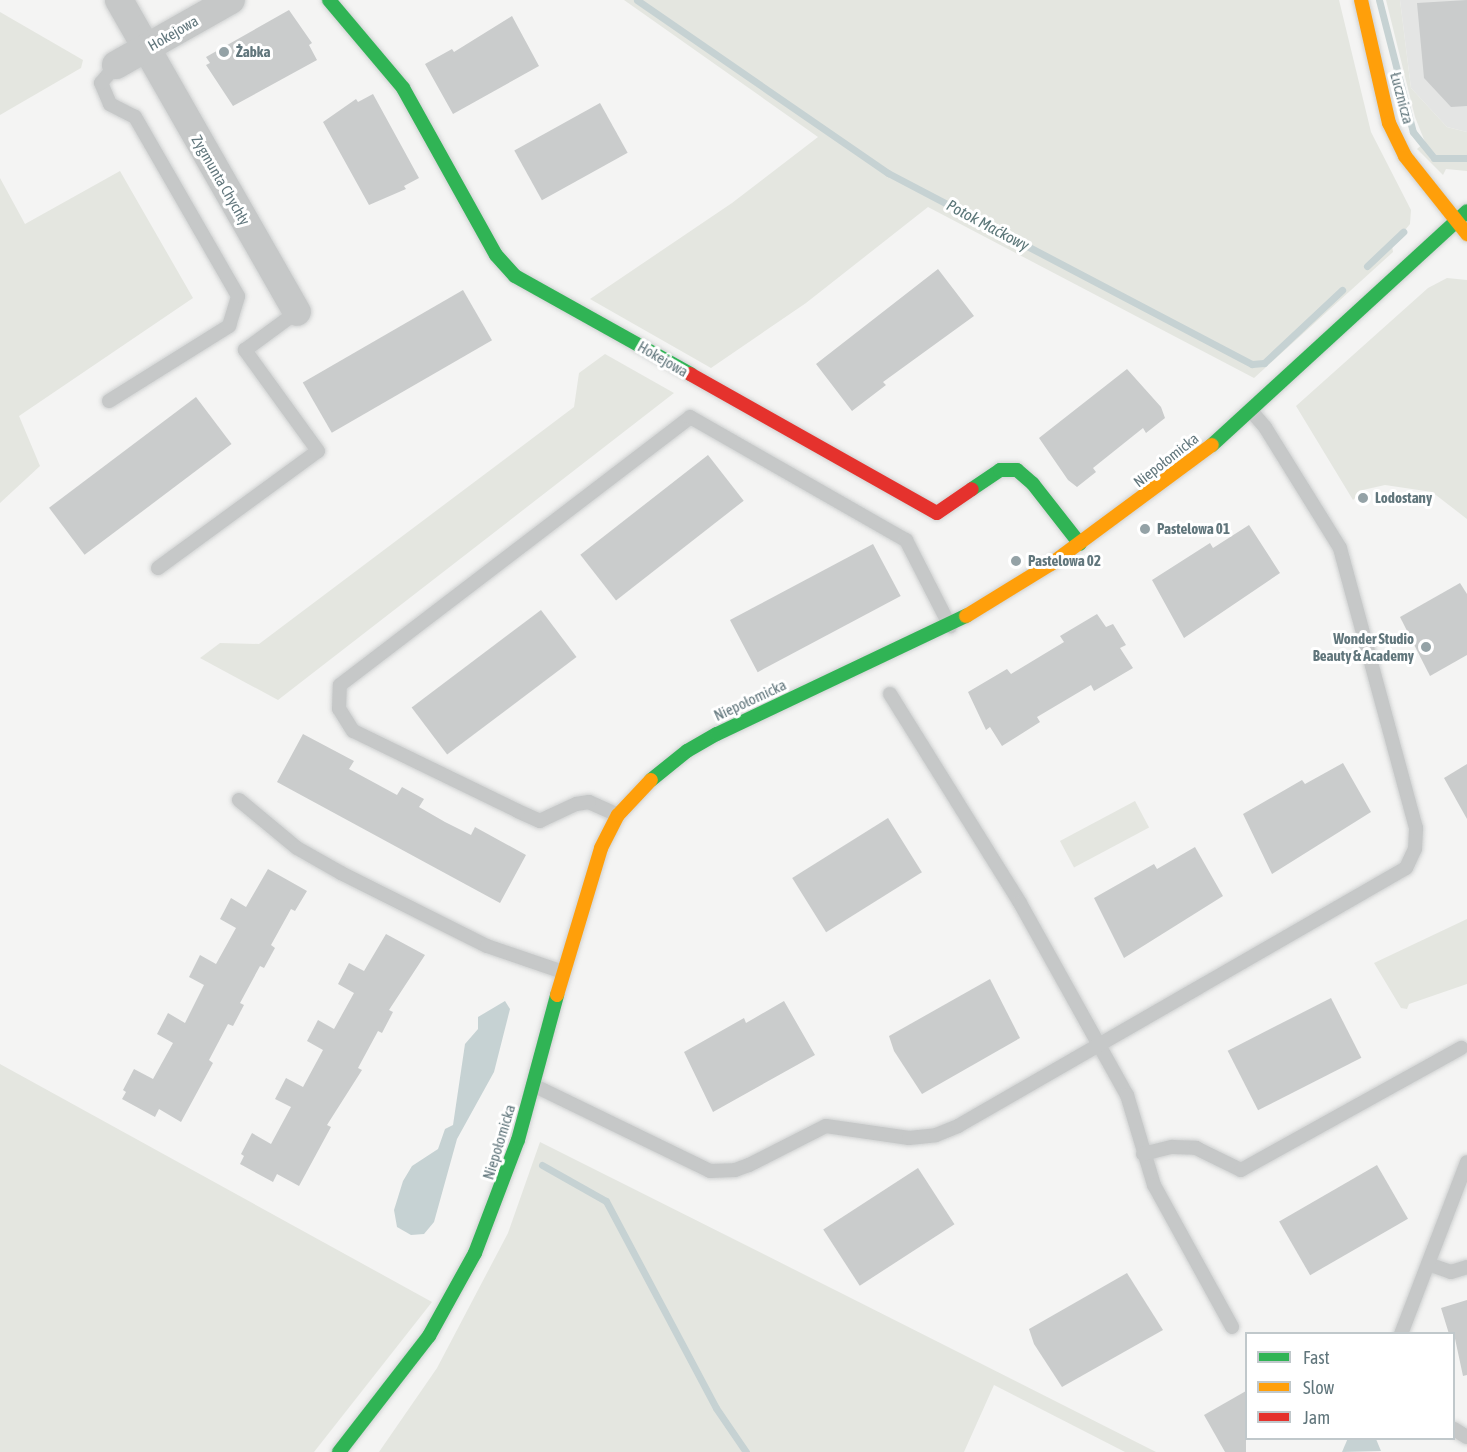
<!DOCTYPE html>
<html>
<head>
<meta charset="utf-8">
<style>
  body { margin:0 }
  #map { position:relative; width:1467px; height:1452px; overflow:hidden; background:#f4f4f3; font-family:"Asap Condensed",sans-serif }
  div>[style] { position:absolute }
  .built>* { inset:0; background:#e4e5e4 }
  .green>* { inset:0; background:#e4e6e0; transform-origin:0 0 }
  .water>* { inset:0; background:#c6d2d3 }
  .stream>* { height:7px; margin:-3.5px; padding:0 3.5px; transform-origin:3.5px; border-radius:3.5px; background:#c6d2d3 }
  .building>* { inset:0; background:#cacccc; transform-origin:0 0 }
  .roads { filter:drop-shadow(0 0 2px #cfd1d1) drop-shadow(0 0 2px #cfd1d1) }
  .lane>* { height:14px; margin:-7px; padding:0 7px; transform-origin:7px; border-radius:7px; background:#c6c8c8 }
  .street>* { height:28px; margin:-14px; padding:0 14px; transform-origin:14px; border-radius:14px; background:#c6c8c8 }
  .fast>* { height:14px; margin:-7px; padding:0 7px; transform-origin:7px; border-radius:7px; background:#30b455 }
  .slow>* { height:14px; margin:-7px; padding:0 7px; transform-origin:7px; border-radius:7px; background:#ff9f0a }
  .jam>* { height:14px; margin:-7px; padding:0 7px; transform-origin:7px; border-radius:7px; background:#e5322d }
  .dots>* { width:16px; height:16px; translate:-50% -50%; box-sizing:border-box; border:3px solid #fff; border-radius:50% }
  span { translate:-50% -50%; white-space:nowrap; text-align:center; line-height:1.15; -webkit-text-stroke:6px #fff; paint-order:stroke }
  .street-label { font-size:15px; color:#61767c }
  .poi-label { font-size:15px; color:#61767c; font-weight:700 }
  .left { translate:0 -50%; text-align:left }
  .right { translate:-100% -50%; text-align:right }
  .water-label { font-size:16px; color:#5b7678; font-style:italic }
  .legend { position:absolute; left:1245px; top:1332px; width:210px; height:108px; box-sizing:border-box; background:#fff; border:2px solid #c0c8cb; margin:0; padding:8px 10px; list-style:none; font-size:18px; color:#61767c }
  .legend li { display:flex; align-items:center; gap:12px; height:30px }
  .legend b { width:30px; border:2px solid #c0c8cb }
</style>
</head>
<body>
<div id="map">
  <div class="built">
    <div style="clip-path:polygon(1400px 0,1467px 0,1467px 132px,1447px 127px,1411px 88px)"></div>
  </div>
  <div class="green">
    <div style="clip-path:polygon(624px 0,1339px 0,1371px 132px,1411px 210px,1410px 224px,1392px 246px,1393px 252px,1254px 378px,928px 207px,806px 303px,711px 368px,590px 299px,732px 203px,818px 137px)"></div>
    <div style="clip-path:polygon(1386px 0,1400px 0,1411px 88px,1447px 127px,1467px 132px,1467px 171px,1446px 169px,1443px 175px,1417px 149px,1425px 142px,1415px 117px)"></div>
    <div style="clip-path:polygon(0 12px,83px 60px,81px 68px,0 115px)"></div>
    <div style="clip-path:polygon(120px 171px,193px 298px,19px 416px,40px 466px,0 503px,0 178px,25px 224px)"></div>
    <div style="clip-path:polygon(1447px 278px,1467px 280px,1467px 519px,1432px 492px,1385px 485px,1363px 490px,1353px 500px,1296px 406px,1428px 288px)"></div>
    <div style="clip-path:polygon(605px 354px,674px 393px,278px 700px,200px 658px,220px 643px,259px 644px,574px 407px,579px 373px)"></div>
    <div style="left:1135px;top:801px;width:30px;height:85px;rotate:62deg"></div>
    <div style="clip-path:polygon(1467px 919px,1467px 984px,1409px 1004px,1407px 1009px,1401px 1008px,1374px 963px)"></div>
    <div style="clip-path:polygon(0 1064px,432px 1302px,314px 1452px,0 1452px)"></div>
    <div style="clip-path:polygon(540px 1142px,839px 1292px,1156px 1452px,1125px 1452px,994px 1385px,964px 1452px,379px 1452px,437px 1368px,508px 1233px)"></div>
  </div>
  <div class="water">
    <div style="clip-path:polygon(505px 1001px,510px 1009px,494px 1072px,457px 1139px,434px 1222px,424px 1234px,411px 1235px,397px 1227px,394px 1210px,403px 1181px,412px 1166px,438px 1149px,445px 1129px,453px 1125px,465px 1044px,478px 1029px,478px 1017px)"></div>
    <div style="clip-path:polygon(1348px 1438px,1376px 1439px,1381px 1451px,1342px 1452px)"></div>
  </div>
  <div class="stream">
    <div style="left:637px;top:0;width:305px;rotate:34.6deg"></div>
    <div style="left:888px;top:173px;width:411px;rotate:27.7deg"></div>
    <div style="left:1252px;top:364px;width:12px;rotate:-5deg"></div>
    <div style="left:1264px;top:363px;width:107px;rotate:-43.1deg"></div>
    <div style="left:1379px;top:0;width:136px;rotate:75.6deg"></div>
    <div style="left:1413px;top:132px;width:33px;rotate:51deg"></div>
    <div style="left:1434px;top:158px;width:33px"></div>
    <div style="left:1367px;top:266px;width:50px;rotate:-43.4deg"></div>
    <div style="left:542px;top:1165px;width:73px;rotate:29.4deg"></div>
    <div style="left:606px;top:1201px;width:234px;rotate:62deg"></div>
    <div style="left:716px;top:1408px;width:53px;rotate:55.7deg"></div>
  </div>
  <div class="building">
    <div style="clip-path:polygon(1467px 0,1467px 106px,1451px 107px,1424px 78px,1417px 3px)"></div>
    <div style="clip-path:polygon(289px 10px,312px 43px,309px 45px,317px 60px,233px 106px,206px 65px,210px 63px,206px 57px)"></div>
    <div style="clip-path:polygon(512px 16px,539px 66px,453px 114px,425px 64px,452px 49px,454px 52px)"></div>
    <div style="clip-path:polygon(373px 94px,419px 178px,404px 186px,406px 189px,369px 205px,323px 122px,356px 99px,358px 102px)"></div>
    <div style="left:600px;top:103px;width:57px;height:98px;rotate:61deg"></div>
    <div style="clip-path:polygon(938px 269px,974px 316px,883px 382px,886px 385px,852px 411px,816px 364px)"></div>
    <div style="left:463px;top:290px;width:58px;height:185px;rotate:60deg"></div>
    <div style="clip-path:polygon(1127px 369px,1161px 407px,1165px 418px,1146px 433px,1143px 428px,1093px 468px,1096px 472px,1077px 487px,1068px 480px,1039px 438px)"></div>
    <div style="left:196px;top:397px;width:59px;height:184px;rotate:53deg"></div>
    <div style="left:708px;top:455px;width:58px;height:162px;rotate:52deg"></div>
    <div style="clip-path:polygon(1249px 525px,1280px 573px,1184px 638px,1152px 580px,1210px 543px,1213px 548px)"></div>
    <div style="left:873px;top:544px;width:59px;height:162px;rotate:62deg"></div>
    <div style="clip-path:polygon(1460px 583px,1467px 594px,1467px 655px,1430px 676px,1400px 617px)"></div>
    <div style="left:541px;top:610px;width:59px;height:162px;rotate:53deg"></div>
    <div style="clip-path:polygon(1097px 614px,1106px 627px,1113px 624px,1126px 645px,1120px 648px,1133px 668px,1094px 691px,1091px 685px,1037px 717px,1040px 722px,1002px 746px,990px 727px,986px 730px,968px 692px,1007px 669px,1011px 674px,1064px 642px,1060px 636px)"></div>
    <div style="clip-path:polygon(303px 734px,354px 761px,349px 769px,397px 795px,402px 787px,424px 799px,419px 807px,445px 822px,471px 835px,475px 827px,526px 855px,500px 903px,277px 782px)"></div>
    <div style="clip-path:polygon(1343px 763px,1371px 812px,1272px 874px,1243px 814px,1302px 780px,1305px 784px)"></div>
    <div style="clip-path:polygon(1467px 764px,1467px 819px,1444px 778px)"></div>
    <div style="left:888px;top:818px;width:64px;height:113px;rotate:58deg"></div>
    <div style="clip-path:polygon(1195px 847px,1223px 896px,1124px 958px,1094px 898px,1154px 864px,1157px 869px)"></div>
    <div style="clip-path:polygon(268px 869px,307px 891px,295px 911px,291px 909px,271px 945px,275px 948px,264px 968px,260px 966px,240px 1003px,244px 1005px,233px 1026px,228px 1024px,209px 1060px,213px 1063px,181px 1122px,159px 1109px,155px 1117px,122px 1099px,126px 1092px,123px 1090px,134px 1069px,153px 1079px,173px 1043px,157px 1034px,168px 1013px,185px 1023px,204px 985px,189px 977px,200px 955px,216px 964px,236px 928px,220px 919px,231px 898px,246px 907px)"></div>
    <div style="clip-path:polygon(386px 934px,425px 955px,389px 1010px,393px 1012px,382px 1033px,378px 1031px,358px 1068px,362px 1070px,327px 1125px,331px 1127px,299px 1186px,277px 1174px,273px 1182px,240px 1164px,244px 1156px,241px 1154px,252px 1133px,271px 1144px,291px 1107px,275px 1099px,286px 1078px,303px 1087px,323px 1050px,307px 1041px,318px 1020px,334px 1029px,354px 993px,338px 984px,349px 963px,364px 971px)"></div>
    <div style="clip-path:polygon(990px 979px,1020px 1038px,922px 1094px,894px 1051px,889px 1036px)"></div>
    <div style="left:1331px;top:998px;width:67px;height:116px;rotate:63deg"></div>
    <div style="clip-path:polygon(784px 1001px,815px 1055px,713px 1112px,684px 1052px,744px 1018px,746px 1023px)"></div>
    <div style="left:1377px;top:1165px;width:62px;height:113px;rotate:60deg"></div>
    <div style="left:918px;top:1168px;width:67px;height:113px;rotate:57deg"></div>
    <div style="clip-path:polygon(1127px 1273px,1163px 1330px,1062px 1387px,1034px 1344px,1029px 1329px)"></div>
    <div style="clip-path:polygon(1467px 1300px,1467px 1375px,1463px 1376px,1454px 1334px,1449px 1334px,1441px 1308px)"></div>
    <div style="clip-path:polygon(1246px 1391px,1246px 1452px,1225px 1452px,1204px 1415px)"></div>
  </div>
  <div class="roads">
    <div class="lane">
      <div style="left:109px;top:401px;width:142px;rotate:-32deg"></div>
      <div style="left:229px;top:326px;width:31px;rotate:-73deg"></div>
      <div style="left:238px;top:296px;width:207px;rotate:-119.9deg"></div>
      <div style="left:135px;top:117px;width:28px;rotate:-153deg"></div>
      <div style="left:110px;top:104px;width:23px;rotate:-113deg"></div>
      <div style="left:101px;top:83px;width:23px;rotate:-50deg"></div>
      <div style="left:158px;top:568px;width:198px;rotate:-36.2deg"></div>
      <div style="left:318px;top:451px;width:125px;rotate:-125.9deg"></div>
      <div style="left:245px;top:350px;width:64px;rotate:-36.2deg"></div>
      <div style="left:890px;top:694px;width:246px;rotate:58.1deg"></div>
      <div style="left:1020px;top:903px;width:220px;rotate:60.9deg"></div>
      <div style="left:1127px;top:1095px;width:94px;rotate:73.3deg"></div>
      <div style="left:1154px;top:1185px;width:162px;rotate:61.2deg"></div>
      <div style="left:239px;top:800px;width:75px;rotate:39.6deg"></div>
      <div style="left:297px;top:848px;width:51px;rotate:29.6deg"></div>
      <div style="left:341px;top:873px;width:163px;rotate:26.6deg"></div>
      <div style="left:487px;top:946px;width:80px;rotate:18.9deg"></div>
      <div style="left:618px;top:815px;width:32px;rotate:-156deg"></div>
      <div style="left:589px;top:802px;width:13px;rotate:171deg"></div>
      <div style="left:576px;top:804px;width:40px;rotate:155deg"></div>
      <div style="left:540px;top:821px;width:24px;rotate:-156deg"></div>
      <div style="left:518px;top:811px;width:183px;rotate:-154.1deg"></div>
      <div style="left:353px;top:731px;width:26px;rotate:-122deg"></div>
      <div style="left:339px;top:709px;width:24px;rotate:-88deg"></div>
      <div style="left:340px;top:685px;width:441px;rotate:-37.4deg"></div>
      <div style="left:690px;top:417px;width:249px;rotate:29.7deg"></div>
      <div style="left:906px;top:540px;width:97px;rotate:62.9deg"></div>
      <div style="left:533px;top:1085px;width:197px;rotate:25.9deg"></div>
      <div style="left:710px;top:1171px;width:25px;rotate:-2deg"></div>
      <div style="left:735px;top:1170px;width:15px;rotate:-20deg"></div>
      <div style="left:749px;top:1165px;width:86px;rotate:-26.9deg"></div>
      <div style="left:826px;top:1126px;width:84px;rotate:8.2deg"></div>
      <div style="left:909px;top:1138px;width:27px;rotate:-6deg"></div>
      <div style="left:936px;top:1135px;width:24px;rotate:-22deg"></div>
      <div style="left:958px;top:1126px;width:517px;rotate:-29.94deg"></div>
      <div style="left:1406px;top:868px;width:21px;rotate:-65deg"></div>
      <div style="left:1415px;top:849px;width:21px;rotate:-87deg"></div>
      <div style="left:1416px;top:828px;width:290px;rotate:-105.2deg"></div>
      <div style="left:1340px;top:548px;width:142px;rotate:-121.8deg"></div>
      <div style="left:1265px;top:427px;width:20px;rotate:-131deg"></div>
      <div style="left:1143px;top:1154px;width:30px;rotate:-14deg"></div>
      <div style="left:1172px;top:1147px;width:24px;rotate:2deg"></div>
      <div style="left:1196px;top:1148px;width:50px;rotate:26.1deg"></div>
      <div style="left:1241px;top:1170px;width:252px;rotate:-29deg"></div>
      <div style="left:1428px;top:1264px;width:24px;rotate:19deg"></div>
      <div style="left:1451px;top:1272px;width:17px;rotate:-17deg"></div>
      <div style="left:1401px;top:1334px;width:184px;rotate:-69deg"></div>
      <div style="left:1454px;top:1429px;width:15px;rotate:32deg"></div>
    </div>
    <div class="street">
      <div style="left:119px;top:0;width:359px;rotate:60.3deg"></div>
      <div style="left:116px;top:65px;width:132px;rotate:-29.5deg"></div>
    </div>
    <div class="fast">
      <div style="left:329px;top:0;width:115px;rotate:49.9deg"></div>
      <div style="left:403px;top:88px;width:191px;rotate:60.9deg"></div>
      <div style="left:496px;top:255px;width:28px;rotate:48deg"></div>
      <div style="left:515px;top:276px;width:201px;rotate:29.2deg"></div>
      <div style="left:1212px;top:445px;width:346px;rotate:-42.5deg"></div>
      <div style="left:972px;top:489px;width:34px;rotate:-34deg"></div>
      <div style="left:1000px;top:470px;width:17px"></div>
      <div style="left:1017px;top:470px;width:21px;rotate:41deg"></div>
      <div style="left:1033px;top:484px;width:76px;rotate:51.9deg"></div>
      <div style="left:651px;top:780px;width:46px;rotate:-38.9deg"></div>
      <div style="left:687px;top:751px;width:34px;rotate:-30deg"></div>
      <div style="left:717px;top:734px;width:276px;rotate:-25.4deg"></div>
      <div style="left:339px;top:1452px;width:147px;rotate:-52.2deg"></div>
      <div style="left:429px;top:1336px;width:95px;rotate:-61deg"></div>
      <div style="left:475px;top:1253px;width:121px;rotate:-69.2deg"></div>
      <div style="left:518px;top:1140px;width:150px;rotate:-74.9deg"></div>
    </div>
    <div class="slow">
      <div style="left:1361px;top:0;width:126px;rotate:77.2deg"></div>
      <div style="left:1389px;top:123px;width:37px;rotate:64deg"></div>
      <div style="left:1405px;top:156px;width:100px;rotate:51.5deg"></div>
      <div style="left:966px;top:616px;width:100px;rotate:-31.5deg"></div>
      <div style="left:1051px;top:564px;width:200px;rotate:-36.5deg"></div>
      <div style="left:557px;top:995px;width:153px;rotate:-73.3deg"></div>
      <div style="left:601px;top:848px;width:37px;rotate:-63deg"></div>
      <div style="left:618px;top:815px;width:48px;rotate:-46.7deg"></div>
    </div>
    <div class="jam">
      <div style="left:690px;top:374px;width:283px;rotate:29.4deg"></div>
      <div style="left:937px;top:513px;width:42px;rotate:-34.4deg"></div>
    </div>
  </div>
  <div class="dots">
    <div style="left:224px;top:52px;background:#94a2a6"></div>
    <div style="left:1363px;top:498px;background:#94a2a6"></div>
    <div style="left:1145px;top:529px;background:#94a2a6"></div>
    <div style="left:1016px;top:561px;background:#94a2a6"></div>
    <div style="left:1426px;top:647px;background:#94a2a6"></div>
  </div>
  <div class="street-label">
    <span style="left:173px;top:33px;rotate:-30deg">Hokejowa</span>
    <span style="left:1402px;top:98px;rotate:75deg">Łucznicza</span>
    <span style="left:221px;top:180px;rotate:60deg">Zygmunta Chychły</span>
    <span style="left:663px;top:359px;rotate:30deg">Hokejowa</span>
    <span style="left:1166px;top:460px;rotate:-38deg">Niepołomicka</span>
    <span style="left:750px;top:700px;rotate:-25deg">Niepołomicka</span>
    <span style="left:499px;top:1142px;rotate:-73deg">Niepołomicka</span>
  </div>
  <div class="poi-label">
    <span class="left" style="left:236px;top:52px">Żabka</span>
    <span class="left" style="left:1375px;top:498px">Lodostany</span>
    <span class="left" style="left:1157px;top:529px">Pastelowa 01</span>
    <span class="left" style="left:1028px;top:561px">Pastelowa 02</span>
    <span class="right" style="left:1414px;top:647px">Wonder Studio<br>Beauty &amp; Academy</span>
  </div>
  <div class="water-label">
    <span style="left:988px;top:225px;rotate:28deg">Potok Maćkowy</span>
  </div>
  <ul class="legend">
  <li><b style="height:8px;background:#30b455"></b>Fast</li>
  <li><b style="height:8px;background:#ff9f0a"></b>Slow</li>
  <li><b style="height:8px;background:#e5322d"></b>Jam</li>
  </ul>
</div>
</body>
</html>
